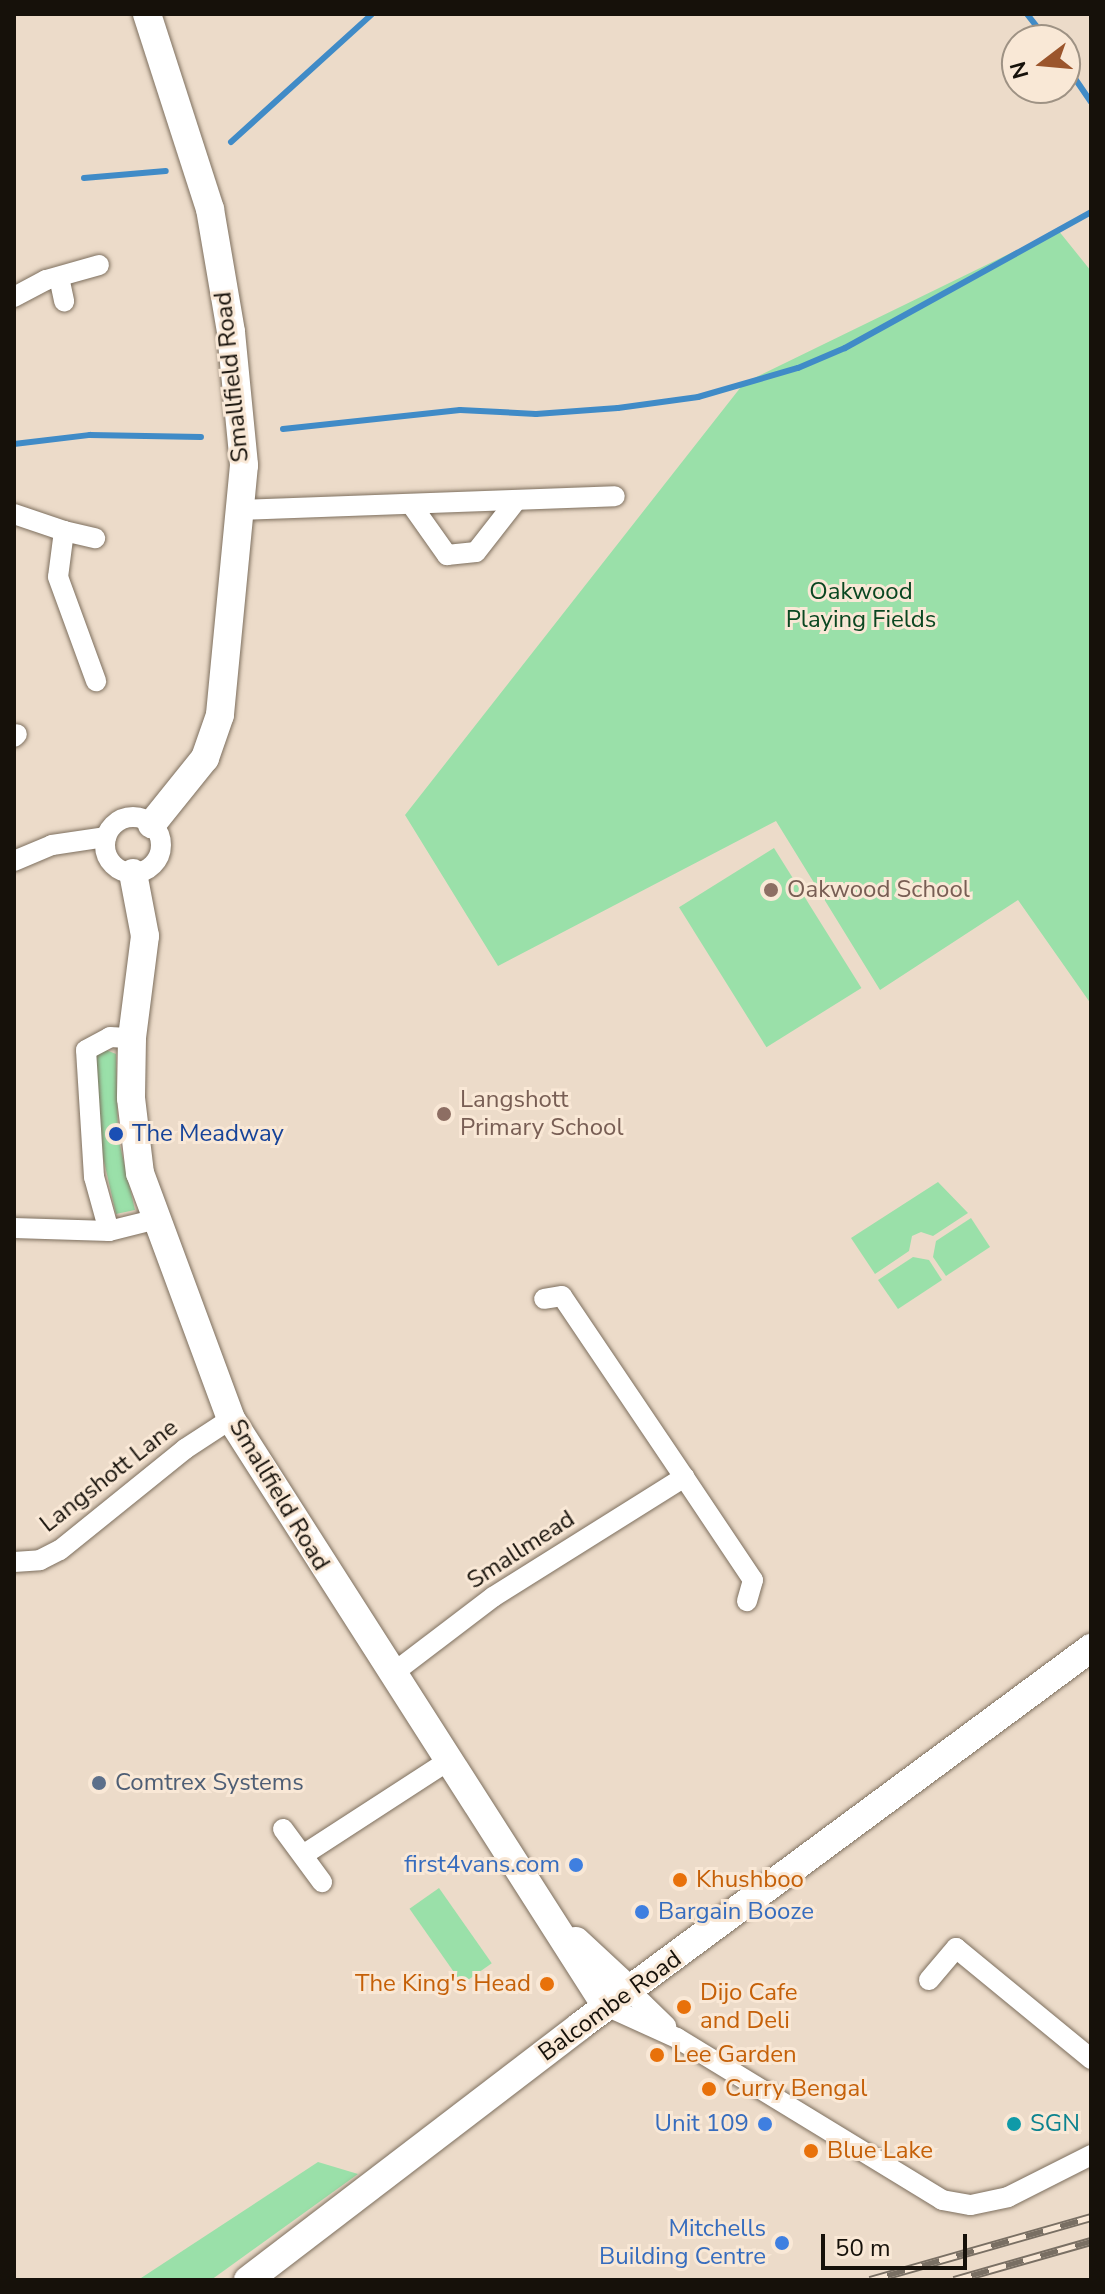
<!DOCTYPE html>
<html>
<head>
<meta charset="utf-8">
<style>
  body { margin:0 }
  #map { position:relative; width:1105px; height:2294px; overflow:hidden; background:#ecdbc9; font-family:"Nunito Sans",sans-serif }
  div>[style] { position:absolute }
  .green>* { inset:0; background:#9ae0a9; transform-origin:0 0 }
  .stream>* { height:6px; margin:-3px; padding:0 3px; transform-origin:3px; border-radius:3px; background:#408bc7 }
  .roads { filter:drop-shadow(0 0 2px #7d6f5e) drop-shadow(0 0 2px #7d6f5e) }
  .street>* { height:20px; margin:-10px; padding:0 10px; transform-origin:10px; border-radius:10px; background:#fff }
  .street>.ring { margin:-10px; padding:0; box-sizing:content-box; background:none; border:20px solid #fff; border-radius:50% }
  .secondary>* { height:28px; margin:-14px; padding:0 14px; transform-origin:14px; border-radius:14px; background:#fff }
  .rail>* { height:9px; margin-top:-4.5px; transform-origin:0; background:repeating-linear-gradient(90deg,#f9e8d6 0 18px,#796f63 0 36px); box-sizing:border-box; border-block:2px solid #796f63 }
  .dots>* { width:22px; height:22px; translate:-50% -50%; box-sizing:border-box; border:4px solid #f9e8d6; border-radius:50% }
  span { translate:-50% -50%; white-space:nowrap; text-align:center; line-height:1.15; -webkit-text-stroke:6px #f9e8d6; paint-order:stroke }
  .street-label { font-size:24px; color:#16110a }
  .park-label { font-size:24px; color:#0a4721 }
  .education-label { font-size:24px; color:#785e54 }
  .left { translate:0 -50%; text-align:left }
  .transit-label { font-size:24px; color:#164399 }
  .service-label { font-size:24px; color:#4e5e75 }
  .shop-label { font-size:24px; color:#366cbe }
  .right { translate:-100% -50%; text-align:right }
  .food-label { font-size:24px; color:#c56008 }
  .culture-label { font-size:24px; color:#0d838f }
  .frame { position:absolute; inset:0; border:16px solid #16110a; pointer-events:none }
  .north { position:absolute; left:1001px; top:24px; width:80px; height:80px; box-sizing:border-box; background:#f9e8d6; border:2px solid #9e9284; border-radius:50%; rotate:254deg; font-size:22px; font-weight:700; line-height:32px; text-align:center; color:#16110a }
  .north::after { content:''; display:block; margin:auto; width:28px; height:36px; background:#9b552c; clip-path:polygon(50% 0,100% 100%,50% 72%,0 100%) }
  .scale { position:absolute; left:821px; top:2234px; width:146px; height:36px; box-sizing:border-box; border:4px solid #16110a; border-top:0; padding-left:10px; font-size:24px; line-height:28px; white-space:nowrap; color:#16110a; -webkit-text-stroke:6px #f9e8d6; paint-order:stroke }
</style>
</head>
<body>
<div id="map">
  <div class="green">
    <div style="clip-path:polygon(1058px 230px,1091px 271px,1091px 1004px,1018px 900px,880px 990px,776px 821px,498px 966px,405px 815px,744px 383px)"></div>
    <div style="left:774px;top:848px;width:165px;height:112px;rotate:58deg"></div>
    <div style="clip-path:polygon(101px 1048px,116px 1054px,118px 1137px,135px 1210px,116px 1214px,98px 1135px,93px 1055px)"></div>
    <div style="clip-path:polygon(938px 1182px,968px 1213px,933px 1236px,921px 1232px,912px 1236px,909px 1251px,875px 1274px,851px 1238px)"></div>
    <div style="clip-path:polygon(971px 1218px,990px 1247px,946px 1276px,933px 1257px,936px 1241px)"></div>
    <div style="clip-path:polygon(913px 1257px,929px 1260px,942px 1280px,898px 1309px,878px 1280px)"></div>
    <div style="left:439px;top:1888px;width:92px;height:36px;rotate:55deg"></div>
    <div style="clip-path:polygon(318px 2162px,358px 2174px,211px 2280px,138px 2280px)"></div>
  </div>
  <div class="stream">
    <div style="left:1027px;top:14px;width:33px;rotate:52deg"></div>
    <div style="left:1065px;top:64px;width:46px;rotate:55.6deg"></div>
    <div style="left:231px;top:142px;width:190px;rotate:-42.2deg"></div>
    <div style="left:84px;top:178px;width:82px;rotate:-4.9deg"></div>
    <div style="left:283px;top:429px;width:178px;rotate:-6.1deg"></div>
    <div style="left:460px;top:410px;width:76px;rotate:3deg"></div>
    <div style="left:536px;top:414px;width:82px;rotate:-4.2deg"></div>
    <div style="left:618px;top:408px;width:81px;rotate:-7.8deg"></div>
    <div style="left:698px;top:397px;width:104px;rotate:-16.2deg"></div>
    <div style="left:798px;top:368px;width:51px;rotate:-23.1deg"></div>
    <div style="left:845px;top:348px;width:281px;rotate:-28.9deg"></div>
    <div style="left:14px;top:444px;width:77px;rotate:-6.8deg"></div>
    <div style="left:90px;top:435px;width:111px;rotate:1deg"></div>
  </div>
  <div class="roads">
    <div class="street">
      <div style="left:59px;top:277px;width:25px;rotate:78deg"></div>
      <div style="left:14px;top:297px;width:36px;rotate:-28deg"></div>
      <div style="left:46px;top:280px;width:55px;rotate:-15.8deg"></div>
      <div style="left:413px;top:507px;width:59px;rotate:54.7deg"></div>
      <div style="left:447px;top:555px;width:29px;rotate:-6deg"></div>
      <div style="left:476px;top:552px;width:63px;rotate:-52deg"></div>
      <div style="left:239px;top:510px;width:376px;rotate:-2.1deg"></div>
      <div style="left:14px;top:514px;width:53px;rotate:18.8deg"></div>
      <div style="left:64px;top:531px;width:46px;rotate:97.4deg"></div>
      <div style="left:58px;top:577px;width:111px;rotate:69.9deg"></div>
      <div style="left:64px;top:531px;width:32px;rotate:13deg"></div>
      <div style="left:14px;top:737px;width:4px;rotate:-45deg"></div>
      <div class="ring" style="left:105px;top:817px;width:36px;height:36px"></div>
      <div style="left:14px;top:861px;width:41px;rotate:-22.8deg"></div>
      <div style="left:52px;top:845px;width:55px;rotate:-8.4deg"></div>
      <div style="left:14px;top:1228px;width:95px;rotate:1.8deg"></div>
      <div style="left:109px;top:1231px;width:45px;rotate:-14deg"></div>
      <div style="left:109px;top:1231px;width:56px;rotate:-105.5deg"></div>
      <div style="left:94px;top:1177px;width:127px;rotate:-93.6deg"></div>
      <div style="left:86px;top:1050px;width:27px;rotate:-28deg"></div>
      <div style="left:110px;top:1037px;width:22px;rotate:3deg"></div>
      <div style="left:684px;top:1477px;width:124px;rotate:56.2deg"></div>
      <div style="left:753px;top:1580px;width:22px;rotate:106deg"></div>
      <div style="left:14px;top:1562px;width:26px;rotate:-4deg"></div>
      <div style="left:40px;top:1560px;width:22px;rotate:-27deg"></div>
      <div style="left:60px;top:1550px;width:161px;rotate:-38.9deg"></div>
      <div style="left:185px;top:1449px;width:55px;rotate:-33.1deg"></div>
      <div style="left:392px;top:1674px;width:127px;rotate:-37.3deg"></div>
      <div style="left:493px;top:1597px;width:226px;rotate:-32.1deg"></div>
      <div style="left:684px;top:1477px;width:218px;rotate:-124deg"></div>
      <div style="left:562px;top:1296px;width:18px;rotate:171deg"></div>
      <div style="left:283px;top:1829px;width:66px;rotate:53.7deg"></div>
      <div style="left:303px;top:1855px;width:173px;rotate:-33deg"></div>
      <div style="left:929px;top:1980px;width:42px;rotate:-49.8deg"></div>
      <div style="left:956px;top:1948px;width:175px;rotate:39.4deg"></div>
      <div style="left:629px;top:1990px;width:52px;rotate:44.2deg"></div>
      <div style="left:606px;top:2006px;width:78px;rotate:24.3deg"></div>
      <div style="left:677px;top:2038px;width:311px;rotate:31.4deg"></div>
      <div style="left:942px;top:2200px;width:29px;rotate:10deg"></div>
      <div style="left:971px;top:2205px;width:38px;rotate:-12deg"></div>
      <div style="left:1008px;top:2197px;width:93px;rotate:-26.8deg"></div>
    </div>
    <div class="secondary">
      <div style="left:147px;top:14px;width:205px;rotate:72.1deg"></div>
      <div style="left:210px;top:209px;width:125px;rotate:80.3deg"></div>
      <div style="left:231px;top:332px;width:134px;rotate:84.4deg"></div>
      <div style="left:244px;top:465px;width:251px;rotate:95.5deg"></div>
      <div style="left:220px;top:715px;width:46px;rotate:109.2deg"></div>
      <div style="left:205px;top:758px;width:85px;rotate:128.8deg"></div>
      <div style="left:133px;top:873px;width:64px;rotate:79.2deg"></div>
      <div style="left:145px;top:936px;width:103px;rotate:97.3deg"></div>
      <div style="left:132px;top:1038px;width:60px;rotate:91deg"></div>
      <div style="left:131px;top:1098px;width:76px;rotate:83.2deg"></div>
      <div style="left:140px;top:1173px;width:262px;rotate:69.7deg"></div>
      <div style="left:231px;top:1419px;width:697px;rotate:57.43deg"></div>
      <div style="left:576px;top:1941px;width:72px;rotate:42.8deg"></div>
      <div style="left:248px;top:2280px;width:418px;rotate:-37.4deg"></div>
      <div style="left:580px;top:2026px;width:636px;rotate:-36.49deg"></div>
    </div>
  </div>
  <div class="rail">
    <div style="left:870px;top:2280px;width:230px;rotate:-15.9deg"></div>
    <div style="left:954px;top:2280px;width:142px;rotate:-15.9deg"></div>
  </div>
  <div class="dots">
    <div style="left:771px;top:890px;background:#8d6e63"></div>
    <div style="left:444px;top:1114px;background:#8d6e63"></div>
    <div style="left:116px;top:1134px;background:#1a4fb4"></div>
    <div style="left:99px;top:1783px;background:#5c6f8a"></div>
    <div style="left:576px;top:1865px;background:#3f7fe0"></div>
    <div style="left:680px;top:1880px;background:#e8710a"></div>
    <div style="left:642px;top:1912px;background:#3f7fe0"></div>
    <div style="left:547px;top:1984px;background:#e8710a"></div>
    <div style="left:684px;top:2007px;background:#e8710a"></div>
    <div style="left:657px;top:2055px;background:#e8710a"></div>
    <div style="left:709px;top:2089px;background:#e8710a"></div>
    <div style="left:765px;top:2124px;background:#3f7fe0"></div>
    <div style="left:1014px;top:2124px;background:#0f9aa8"></div>
    <div style="left:811px;top:2151px;background:#e8710a"></div>
    <div style="left:782px;top:2243px;background:#3f7fe0"></div>
  </div>
  <div class="street-label">
    <span style="left:232px;top:377px;rotate:-96deg">Smallfield Road</span>
    <span style="left:109px;top:1476px;rotate:-38deg">Langshott Lane</span>
    <span style="left:279px;top:1495px;rotate:59deg">Smallfield Road</span>
    <span style="left:521px;top:1550px;rotate:-33deg">Smallmead</span>
    <span style="left:610px;top:2006px;rotate:-36deg">Balcombe Road</span>
  </div>
  <div class="park-label">
    <span style="left:861px;top:606px">Oakwood<br>Playing Fields</span>
  </div>
  <div class="education-label">
    <span class="left" style="left:787px;top:890px">Oakwood School</span>
    <span class="left" style="left:460px;top:1114px">Langshott<br>Primary School</span>
  </div>
  <div class="transit-label">
    <span class="left" style="left:132px;top:1134px">The Meadway</span>
  </div>
  <div class="service-label">
    <span class="left" style="left:115px;top:1783px">Comtrex Systems</span>
  </div>
  <div class="shop-label">
    <span class="right" style="left:560px;top:1865px">first4vans.com</span>
    <span class="left" style="left:658px;top:1912px">Bargain Booze</span>
    <span class="right" style="left:749px;top:2124px">Unit 109</span>
    <span class="right" style="left:766px;top:2243px">Mitchells<br>Building Centre</span>
  </div>
  <div class="food-label">
    <span class="left" style="left:696px;top:1880px">Khushboo</span>
    <span class="right" style="left:531px;top:1984px">The King's Head</span>
    <span class="left" style="left:700px;top:2007px">Dijo Cafe<br>and Deli</span>
    <span class="left" style="left:673px;top:2055px">Lee Garden</span>
    <span class="left" style="left:725px;top:2089px">Curry Bengal</span>
    <span class="left" style="left:827px;top:2151px">Blue Lake</span>
  </div>
  <div class="culture-label">
    <span class="left" style="left:1030px;top:2124px">SGN</span>
  </div>
  <div class="frame"></div>
  <div class="north">N</div>
  <div class="scale">50 m</div>
</div>
</body>
</html>
